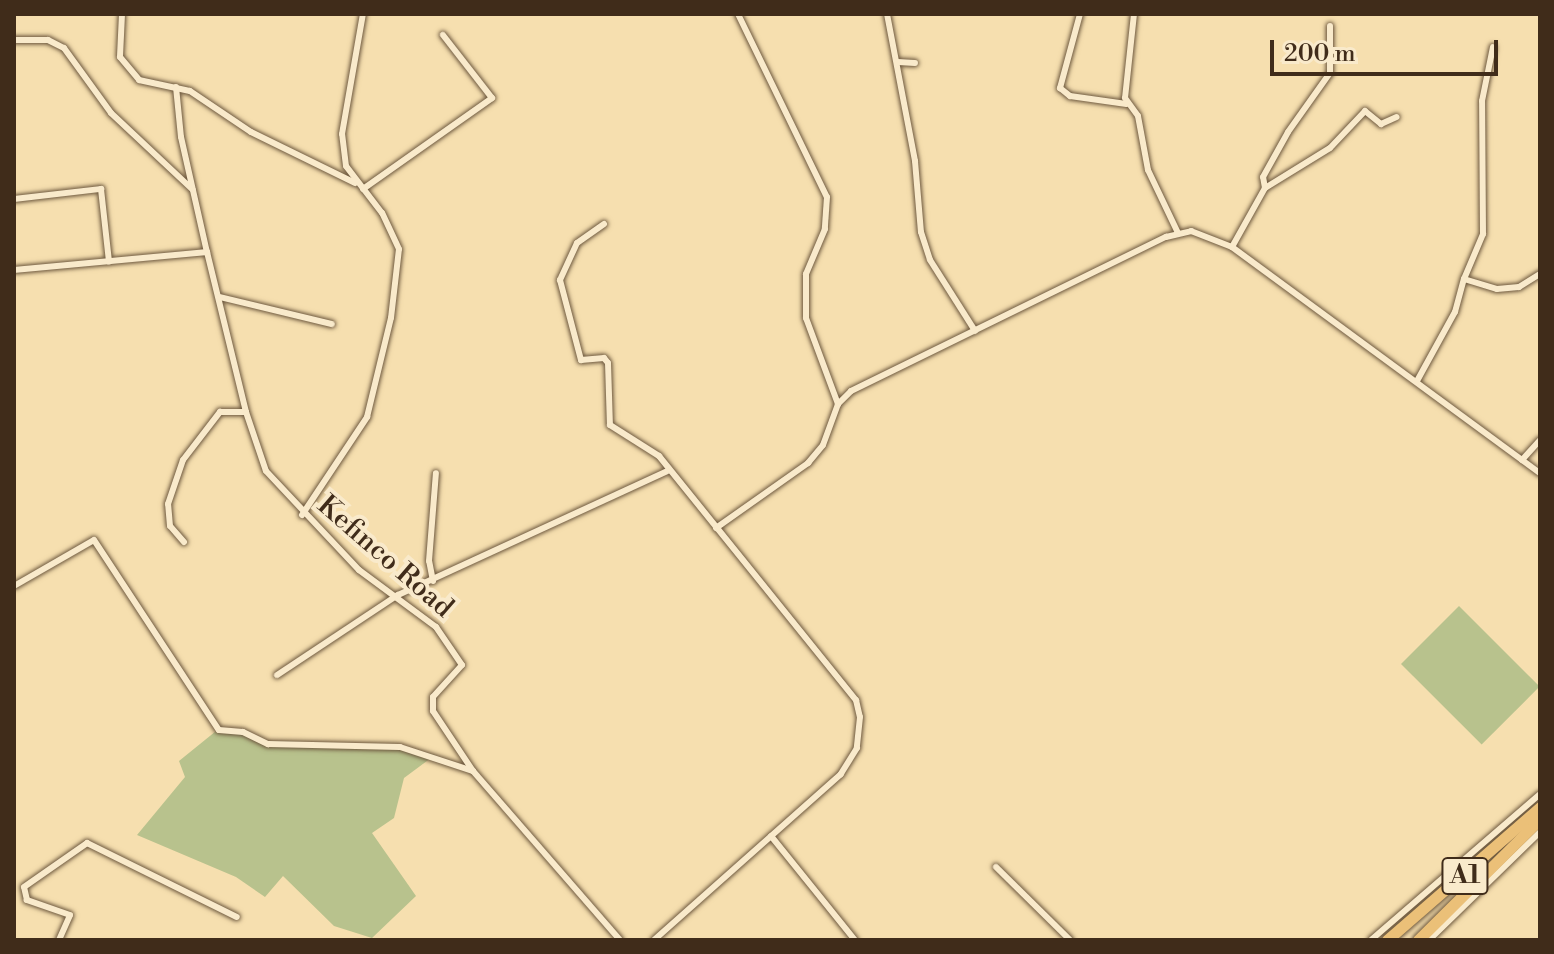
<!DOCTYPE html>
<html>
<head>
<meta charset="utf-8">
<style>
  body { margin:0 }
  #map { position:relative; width:1554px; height:954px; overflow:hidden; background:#f6dfaf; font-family:"Libre Bodoni",serif }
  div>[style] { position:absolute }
  .green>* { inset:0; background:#b8c28d; transform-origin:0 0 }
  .roads { filter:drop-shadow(0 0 2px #6e593f) drop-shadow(0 0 2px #6e593f) }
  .street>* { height:6px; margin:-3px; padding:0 3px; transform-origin:3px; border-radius:3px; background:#f9eacb }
  .highway>* { height:11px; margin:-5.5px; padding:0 5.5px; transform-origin:5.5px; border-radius:5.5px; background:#ebc078 }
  span { translate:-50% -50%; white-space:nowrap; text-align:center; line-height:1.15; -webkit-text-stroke:8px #f9eacb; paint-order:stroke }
  .shield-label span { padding:2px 6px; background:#f9eacb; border:2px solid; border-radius:6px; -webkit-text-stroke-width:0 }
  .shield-label { font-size:26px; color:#402c1a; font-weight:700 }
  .street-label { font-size:28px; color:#402c1a }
  .frame { position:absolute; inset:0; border:16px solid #402c1a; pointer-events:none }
  .scale { position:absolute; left:1270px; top:40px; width:228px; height:36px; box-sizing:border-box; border:4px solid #402c1a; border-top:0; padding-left:10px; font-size:24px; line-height:28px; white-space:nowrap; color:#402c1a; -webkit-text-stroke:6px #f9eacb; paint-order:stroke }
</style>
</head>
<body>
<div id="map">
  <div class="green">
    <div style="left:1459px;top:606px;width:114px;height:82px;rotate:45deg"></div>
    <div style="clip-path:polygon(221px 727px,269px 741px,399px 745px,435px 755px,404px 778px,394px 818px,372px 833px,416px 896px,372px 938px,334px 926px,283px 876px,265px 897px,236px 877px,137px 835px,185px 777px,179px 761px)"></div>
  </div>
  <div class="roads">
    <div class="street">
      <div style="left:122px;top:14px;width:43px;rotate:92.7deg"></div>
      <div style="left:120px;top:57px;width:30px;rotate:50deg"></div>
      <div style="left:139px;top:80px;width:52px;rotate:12.2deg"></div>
      <div style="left:190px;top:91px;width:73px;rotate:33.9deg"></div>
      <div style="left:251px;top:132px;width:116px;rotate:26.1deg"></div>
      <div style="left:738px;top:14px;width:203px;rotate:64.1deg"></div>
      <div style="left:827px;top:197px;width:32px;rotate:94deg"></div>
      <div style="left:825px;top:229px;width:49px;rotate:112.9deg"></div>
      <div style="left:806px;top:274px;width:44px;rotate:90deg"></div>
      <div style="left:806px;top:318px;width:92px;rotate:69.6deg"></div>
      <div style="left:887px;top:14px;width:150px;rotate:79.2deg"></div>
      <div style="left:915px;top:161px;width:71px;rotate:85.2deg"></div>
      <div style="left:921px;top:232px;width:29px;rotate:72deg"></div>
      <div style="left:930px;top:260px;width:84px;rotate:57.6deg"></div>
      <div style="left:1080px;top:14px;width:77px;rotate:105.1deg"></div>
      <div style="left:1060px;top:88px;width:13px;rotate:39deg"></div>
      <div style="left:1070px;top:96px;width:57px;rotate:8.1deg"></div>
      <div style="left:1134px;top:14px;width:84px;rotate:96.1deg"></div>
      <div style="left:1125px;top:98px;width:22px;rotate:54deg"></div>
      <div style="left:1138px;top:116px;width:55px;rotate:79.5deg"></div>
      <div style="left:1148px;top:170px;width:70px;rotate:64.5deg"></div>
      <div style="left:14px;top:40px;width:34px"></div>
      <div style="left:48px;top:40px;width:18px;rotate:27deg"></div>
      <div style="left:64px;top:48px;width:80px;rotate:54.1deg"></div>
      <div style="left:111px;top:113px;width:112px;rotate:43.2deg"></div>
      <div style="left:898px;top:62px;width:17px;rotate:3deg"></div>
      <div style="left:176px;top:87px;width:50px;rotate:84.3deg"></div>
      <div style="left:181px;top:137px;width:118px;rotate:77.3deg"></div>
      <div style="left:207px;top:252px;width:165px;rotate:76.3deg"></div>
      <div style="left:246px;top:412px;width:62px;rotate:71.3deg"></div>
      <div style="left:266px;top:471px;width:136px;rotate:46.8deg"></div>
      <div style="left:359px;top:570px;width:96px;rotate:36.5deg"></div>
      <div style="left:436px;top:627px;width:46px;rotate:55.6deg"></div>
      <div style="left:462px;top:665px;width:43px;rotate:132.2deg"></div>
      <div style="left:433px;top:697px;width:14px;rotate:90deg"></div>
      <div style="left:433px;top:711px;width:72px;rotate:56.3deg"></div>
      <div style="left:473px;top:771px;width:224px;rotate:49deg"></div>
      <div style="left:1265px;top:188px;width:11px;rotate:-100deg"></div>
      <div style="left:1263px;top:177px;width:51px;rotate:-60.9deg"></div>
      <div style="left:1288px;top:132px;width:72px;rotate:-54.6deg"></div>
      <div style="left:1330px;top:73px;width:47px;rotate:-90deg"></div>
      <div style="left:363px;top:189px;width:158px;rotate:-35.2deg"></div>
      <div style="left:492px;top:98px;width:80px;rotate:-127.9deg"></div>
      <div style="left:14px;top:199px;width:88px;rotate:-6.6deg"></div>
      <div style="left:101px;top:189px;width:73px;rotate:83.7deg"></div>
      <div style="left:604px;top:224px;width:33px;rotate:145deg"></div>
      <div style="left:577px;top:243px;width:41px;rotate:114.7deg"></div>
      <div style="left:560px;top:280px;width:83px;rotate:75.3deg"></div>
      <div style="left:581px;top:360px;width:23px;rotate:-5deg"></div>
      <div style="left:604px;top:358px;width:6px;rotate:51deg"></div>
      <div style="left:608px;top:363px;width:62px;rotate:88.2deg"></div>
      <div style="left:610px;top:425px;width:58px;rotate:32.3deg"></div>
      <div style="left:659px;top:456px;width:314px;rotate:51.1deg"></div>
      <div style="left:856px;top:700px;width:17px;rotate:77deg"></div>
      <div style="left:860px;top:717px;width:31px;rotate:96deg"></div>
      <div style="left:857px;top:748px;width:31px;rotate:122deg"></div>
      <div style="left:841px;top:774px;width:250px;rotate:138.4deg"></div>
      <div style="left:1232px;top:247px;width:68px;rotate:-60.8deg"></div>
      <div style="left:1265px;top:188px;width:76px;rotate:-31.6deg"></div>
      <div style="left:1330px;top:148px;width:51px;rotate:-46.6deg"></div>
      <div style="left:1365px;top:111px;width:21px;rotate:39deg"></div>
      <div style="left:1381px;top:124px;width:17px;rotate:-24deg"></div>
      <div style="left:14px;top:270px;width:194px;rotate:-5.3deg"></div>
      <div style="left:1464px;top:279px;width:49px;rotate:-67.1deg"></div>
      <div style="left:1483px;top:234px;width:133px;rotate:-90.4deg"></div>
      <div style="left:1482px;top:101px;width:55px;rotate:-78.5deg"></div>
      <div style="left:220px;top:297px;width:115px;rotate:13.6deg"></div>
      <div style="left:1417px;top:381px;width:79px;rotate:-61.2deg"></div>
      <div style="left:1455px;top:312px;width:34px;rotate:-75deg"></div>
      <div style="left:1464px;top:279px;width:34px;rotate:17deg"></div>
      <div style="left:1497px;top:289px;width:22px;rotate:-5deg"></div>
      <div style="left:1519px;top:287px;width:25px;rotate:-32deg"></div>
      <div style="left:1522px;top:460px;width:27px;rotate:-48deg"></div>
      <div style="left:302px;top:515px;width:118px;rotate:-56.4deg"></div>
      <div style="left:367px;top:417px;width:102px;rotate:-76.4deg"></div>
      <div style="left:391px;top:318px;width:69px;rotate:-83.4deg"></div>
      <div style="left:399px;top:249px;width:40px;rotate:-115deg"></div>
      <div style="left:382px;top:213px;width:59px;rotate:-127.5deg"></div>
      <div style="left:346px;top:166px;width:32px;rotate:-97deg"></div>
      <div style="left:342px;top:134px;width:122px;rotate:-80.1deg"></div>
      <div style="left:716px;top:528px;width:113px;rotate:-35.2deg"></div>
      <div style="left:808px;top:463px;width:23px;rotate:-50deg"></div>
      <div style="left:823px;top:445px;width:44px;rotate:-69.9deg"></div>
      <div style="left:838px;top:404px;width:18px;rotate:-45deg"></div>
      <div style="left:851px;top:391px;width:351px;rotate:-26.1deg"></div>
      <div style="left:1166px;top:237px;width:26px;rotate:-13deg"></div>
      <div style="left:1191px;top:231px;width:44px;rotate:21.3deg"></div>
      <div style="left:1232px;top:247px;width:382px;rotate:36.3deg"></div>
      <div style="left:184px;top:542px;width:21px;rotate:-131deg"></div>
      <div style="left:170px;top:526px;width:22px;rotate:-95deg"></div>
      <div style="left:168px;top:504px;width:46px;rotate:-71.2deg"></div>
      <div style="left:183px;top:460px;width:61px;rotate:-52.4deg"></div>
      <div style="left:220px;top:412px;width:26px"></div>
      <div style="left:433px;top:581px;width:20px;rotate:-101deg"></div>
      <div style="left:429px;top:561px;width:88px;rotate:-85.5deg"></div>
      <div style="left:14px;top:586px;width:92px;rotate:-29.9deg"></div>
      <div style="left:94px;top:540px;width:227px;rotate:56.7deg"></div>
      <div style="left:219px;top:730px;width:24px;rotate:5deg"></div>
      <div style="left:243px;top:732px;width:28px;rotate:26deg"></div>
      <div style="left:268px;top:744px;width:132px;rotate:1.3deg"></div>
      <div style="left:400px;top:747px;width:77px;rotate:18.2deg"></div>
      <div style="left:277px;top:675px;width:145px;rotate:-33.5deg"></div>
      <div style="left:398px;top:595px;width:296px;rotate:-24.7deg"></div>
      <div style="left:771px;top:836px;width:134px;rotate:51.1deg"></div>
      <div style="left:996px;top:867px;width:104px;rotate:44.6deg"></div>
      <div style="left:59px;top:940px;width:27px;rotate:-66deg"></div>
      <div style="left:70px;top:915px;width:46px;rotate:-160.8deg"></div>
      <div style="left:27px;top:900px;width:13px;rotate:-103deg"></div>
      <div style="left:24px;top:887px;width:77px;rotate:-34.9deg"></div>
      <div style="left:87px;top:843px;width:167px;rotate:26.3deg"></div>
      <div style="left:1371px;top:940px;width:223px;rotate:-40.8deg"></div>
      <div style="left:1429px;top:940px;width:155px;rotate:-44.2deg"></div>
    </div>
    <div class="highway">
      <div style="left:1387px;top:940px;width:203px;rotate:-41deg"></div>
      <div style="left:1418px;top:940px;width:172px;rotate:-44.8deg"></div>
    </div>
  </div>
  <div class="shield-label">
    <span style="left:1465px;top:876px">A1</span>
  </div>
  <div class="street-label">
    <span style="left:385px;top:557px;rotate:41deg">Kefinco Road</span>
  </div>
  <div class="frame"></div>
  <div class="scale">200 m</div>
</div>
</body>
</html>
